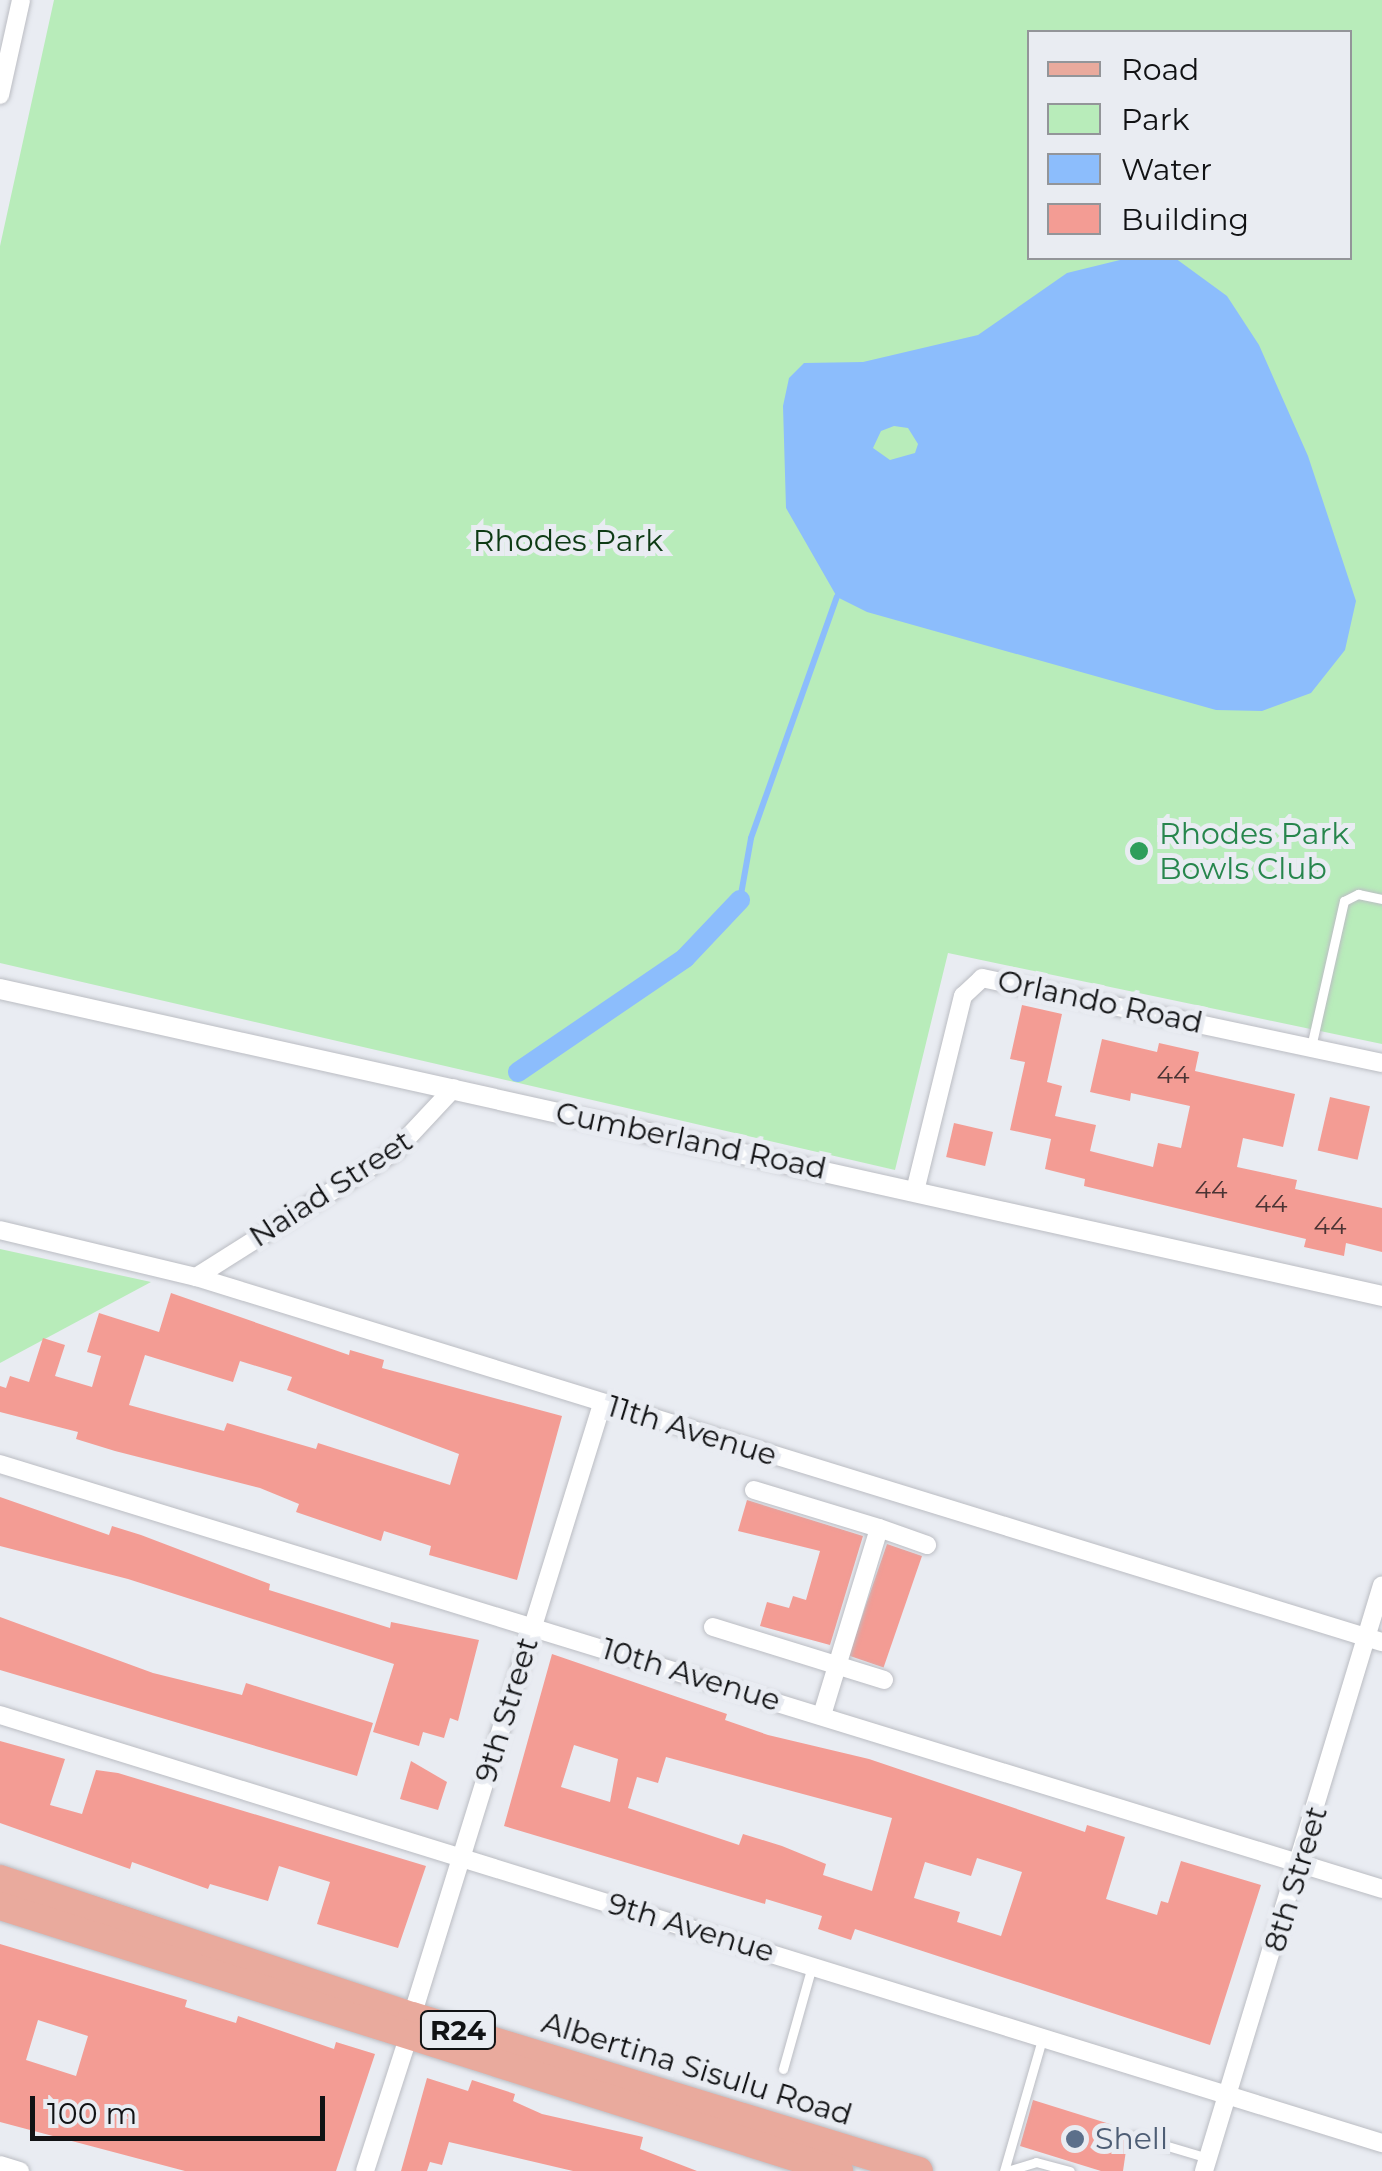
<!DOCTYPE html>
<html>
<head>
<meta charset="utf-8">
<style>
  body { margin:0 }
  #map { position:relative; width:1382px; height:2171px; overflow:hidden; background:#e9ecf2; font-family:Montserrat,sans-serif }
  div>[style] { position:absolute }
  .green>* { inset:0; background:#b8ecba }
  .water>* { inset:0; background:#8cbdfc }
  .stream>* { height:6px; margin:-3px; padding:0 3px; transform-origin:3px; border-radius:3px; background:#8cbdfc }
  .canal>* { height:20px; margin:-10px; padding:0 10px; transform-origin:10px; border-radius:10px; background:#8cbdfc }
  .building>* { inset:0; background:#f39c94; transform-origin:0 0 }
  .roads { filter:drop-shadow(0 0 2px #bbbdc3) drop-shadow(0 0 2px #bbbdc3) }
  .service>* { height:9px; margin:-4.5px; padding:0 4.5px; transform-origin:4.5px; border-radius:4.5px; background:#fff }
  .minor>* { height:18px; margin:-9px; padding:0 9px; transform-origin:9px; border-radius:9px; background:#fff }
  .tertiary>* { height:20px; margin:-10px; padding:0 10px; transform-origin:10px; border-radius:10px; background:#fff }
  .primary>* { height:28px; margin:-14px; padding:0 14px; transform-origin:14px; border-radius:14px; background:#e9aa9d }
  .dots>* { width:28px; height:28px; translate:-50% -50%; box-sizing:border-box; border:5px solid #e9ecf2; border-radius:50% }
  span { translate:-50% -50%; white-space:nowrap; text-align:center; line-height:1.15; -webkit-text-stroke:10px #e9ecf2; paint-order:stroke }
  .number-label { font-size:25px; color:#4a3434 }
  .number-label span { -webkit-text-stroke-width:0 }
  .shield-label span { padding:2px 8px; background:#e9ecf2; border:2px solid; border-radius:8px; -webkit-text-stroke-width:0 }
  .shield-label { font-size:28px; color:#111214; font-weight:700 }
  .park-label { font-size:30px; color:#0e3b15 }
  .leisure-label { font-size:30px; color:#27864d }
  .left { translate:0 -50%; text-align:left }
  .street-label { font-size:30px; color:#111214 }
  .service-label { font-size:30px; color:#4e5e75 }
  .legend { position:absolute; left:1027px; top:30px; width:325px; height:230px; box-sizing:border-box; background:#e9ecf2; border:2px solid #939599; margin:0; padding:12px 18px; list-style:none; font-size:30px; color:#111214 }
  .legend li { display:flex; align-items:center; gap:20px; height:50px }
  .legend b { width:50px; border:2px solid #939599 }
  .scale { position:absolute; left:30px; top:2096px; width:295px; height:45px; box-sizing:border-box; border:5px solid #111214; border-top:0; padding-left:12px; font-size:30px; line-height:35px; white-space:nowrap; color:#111214; -webkit-text-stroke:8px #e9ecf2; paint-order:stroke }
</style>
</head>
<body>
<div id="map">
  <div class="green">
    <div style="clip-path:polygon(evenodd,54px 0,1382px 0,1382px 1044px,948px 953px,895px 1170px,0 963px,0 246px,54px 0,1030px 32px,1350px 32px,1350px 258px,1030px 258px,1030px 32px)"></div>
    <div style="clip-path:polygon(0 1249px,151px 1282px,0 1363px)"></div>
  </div>
  <div class="water">
    <div style="clip-path:polygon(evenodd,1128px 258px,1175px 258px,1227px 296px,1259px 345px,1308px 456px,1356px 601px,1345px 650px,1311px 693px,1262px 711px,1216px 710px,867px 612px,837px 597px,786px 508px,783px 406px,789px 378px,804px 363px,863px 362px,978px 335px,1067px 273px,1128px 258px,894px 426px,908px 428px,918px 444px,915px 453px,890px 460px,873px 448px,881px 431px,894px 426px)"></div>
  </div>
  <div class="stream">
    <div style="left:740px;top:900px;width:63px;rotate:-79.9deg"></div>
    <div style="left:751px;top:838px;width:256px;rotate:-70.4deg"></div>
  </div>
  <div class="canal">
    <div style="left:518px;top:1072px;width:202px;rotate:-34.3deg"></div>
    <div style="left:685px;top:958px;width:80px;rotate:-46.5deg"></div>
  </div>
  <div class="building">
    <div style="clip-path:polygon(1022px 1005px,1062px 1014px,1047px 1082px,1062px 1086px,1055px 1116px,1096px 1125px,1090px 1151px,1153px 1167px,1158px 1143px,1181px 1148px,1190px 1106px,1131px 1093px,1130px 1101px,1090px 1092px,1102px 1039px,1157px 1052px,1159px 1043px,1199px 1052px,1195px 1071px,1295px 1094px,1283px 1147px,1243px 1138px,1237px 1167px,1297px 1180px,1295px 1189px,1382px 1208px,1382px 1252px,1346px 1243px,1344px 1256px,1304px 1247px,1306px 1239px,1084px 1186px,1085px 1179px,1045px 1169px,1051px 1139px,1010px 1130px,1025px 1062px,1010px 1059px)"></div>
    <div style="left:1330px;top:1097px;width:41px;height:55px;rotate:13deg"></div>
    <div style="left:954px;top:1123px;width:40px;height:35px;rotate:13deg"></div>
    <div style="clip-path:polygon(evenodd,171px 1293px,349px 1355px,350px 1350px,384px 1360px,382px 1368px,562px 1416px,517px 1580px,429px 1555px,431px 1546px,384px 1531px,381px 1541px,296px 1512px,299px 1504px,260px 1488px,115px 1451px,76px 1439px,78px 1432px,0 1412px,0 1386px,6px 1388px,10px 1376px,29px 1382px,43px 1338px,65px 1345px,55px 1376px,92px 1387px,101px 1356px,87px 1352px,99px 1313px,159px 1332px,171px 1293px,145px 1355px,233px 1382px,240px 1361px,292px 1377px,287px 1390px,459px 1454px,450px 1485px,318px 1443px,316px 1449px,227px 1423px,224px 1431px,129px 1405px,145px 1355px)"></div>
    <div style="clip-path:polygon(0 1497px,109px 1535px,112px 1526px,141px 1535px,270px 1584px,269px 1590px,390px 1628px,391px 1622px,479px 1640px,458px 1721px,450px 1718px,444px 1738px,423px 1732px,419px 1746px,373px 1732px,394px 1664px,128px 1579px,0 1546px)"></div>
    <div style="clip-path:polygon(747px 1500px,863px 1536px,830px 1645px,760px 1626px,767px 1602px,789px 1608px,793px 1596px,806px 1600px,820px 1551px,738px 1531px)"></div>
    <div style="left:887px;top:1544px;width:37px;height:118px;rotate:19deg"></div>
    <div style="clip-path:polygon(0 1617px,153px 1673px,242px 1695px,246px 1683px,373px 1723px,357px 1776px,0 1670px)"></div>
    <div style="clip-path:polygon(evenodd,552px 1654px,727px 1714px,725px 1720px,768px 1735px,869px 1759px,1085px 1832px,1087px 1825px,1125px 1837px,1106px 1899px,1157px 1915px,1161px 1901px,1168px 1903px,1181px 1861px,1261px 1885px,1210px 2045px,855px 1929px,851px 1940px,818px 1929px,822px 1916px,766px 1899px,765px 1904px,504px 1826px,552px 1654px,574px 1745px,618px 1759px,610px 1802px,561px 1787px,574px 1745px,552px 1654px,666px 1757px,892px 1818px,872px 1891px,823px 1875px,826px 1864px,782px 1846px,743px 1834px,739px 1845px,628px 1808px,637px 1777px,658px 1783px,666px 1757px,552px 1654px,977px 1858px,1022px 1872px,1001px 1936px,957px 1922px,960px 1912px,914px 1898px,925px 1862px,971px 1876px,977px 1858px)"></div>
    <div style="clip-path:polygon(0 1741px,65px 1759px,50px 1805px,82px 1814px,96px 1770px,118px 1773px,426px 1866px,398px 1948px,317px 1924px,330px 1882px,279px 1866px,268px 1901px,210px 1884px,208px 1889px,132px 1862px,130px 1869px,0 1823px)"></div>
    <div style="clip-path:polygon(411px 1761px,447px 1782px,438px 1810px,400px 1799px)"></div>
    <div style="clip-path:polygon(evenodd,0 1944px,187px 2000px,185px 2007px,236px 2023px,238px 2016px,334px 2049px,336px 2042px,375px 2054px,336px 2171px,185px 2171px,0 2122px,0 1944px,38px 2020px,88px 2036px,76px 2076px,26px 2060px,38px 2020px)"></div>
    <div style="clip-path:polygon(427px 2078px,468px 2091px,472px 2080px,515px 2094px,513px 2101px,542px 2114px,643px 2137px,640px 2149px,697px 2171px,573px 2171px,449px 2142px,442px 2165px,430px 2162px,427px 2171px,401px 2171px)"></div>
    <div style="clip-path:polygon(1033px 2100px,1129px 2130px,1123px 2171px,1101px 2171px,1020px 2146px)"></div>
  </div>
  <div class="roads">
    <div class="service">
      <div style="left:1311px;top:1047px;width:150px;rotate:-77.3deg"></div>
      <div style="left:1344px;top:901px;width:16px;rotate:-27deg"></div>
      <div style="left:1358px;top:894px;width:25px;rotate:12deg"></div>
      <div style="left:783px;top:2069px;width:107px;rotate:-74.3deg"></div>
      <div style="left:1134px;top:2136px;width:77px;rotate:16.6deg"></div>
      <div style="left:1004px;top:2171px;width:137px;rotate:-73.9deg"></div>
      <div style="left:1007px;top:2171px;width:30px;rotate:-17deg"></div>
      <div style="left:1036px;top:2162px;width:35px;rotate:15deg"></div>
    </div>
    <div class="minor">
      <div style="left:0;top:95px;width:97px;rotate:-77.5deg"></div>
      <div style="left:915px;top:1191px;width:201px;rotate:-76.2deg"></div>
      <div style="left:963px;top:996px;width:26px;rotate:-43deg"></div>
      <div style="left:982px;top:978px;width:409px;rotate:12deg"></div>
      <div style="left:0;top:1230px;width:202px;rotate:13.5deg"></div>
      <div style="left:196px;top:1277px;width:1241px;rotate:17.11deg"></div>
      <div style="left:196px;top:1277px;width:236px;rotate:-32.3deg"></div>
      <div style="left:395px;top:1151px;width:86px;rotate:-46.9deg"></div>
      <div style="left:0;top:1464px;width:1446px;rotate:17.09deg"></div>
      <div style="left:754px;top:1490px;width:131px;rotate:16.9deg"></div>
      <div style="left:713px;top:1627px;width:179px;rotate:17.2deg"></div>
      <div style="left:0;top:1715px;width:1447px;rotate:17.21deg"></div>
      <div style="left:822px;top:1715px;width:195px;rotate:-73deg"></div>
      <div style="left:879px;top:1528px;width:51px;rotate:19.5deg"></div>
      <div style="left:412px;top:2016px;width:641px;rotate:-72.75deg"></div>
      <div style="left:0;top:2165px;width:21px;rotate:17deg"></div>
      <div style="left:365px;top:2171px;width:140px;rotate:-72.1deg"></div>
      <div style="left:1204px;top:2171px;width:612px;rotate:-73.1deg"></div>
    </div>
    <div class="tertiary">
      <div style="left:0;top:989px;width:1416px;rotate:12.52deg"></div>
    </div>
    <div class="primary">
      <div style="left:0;top:1879px;width:434px;rotate:18.4deg"></div>
      <div style="left:412px;top:2016px;width:530px;rotate:17deg"></div>
      <div style="left:0;top:1906px;width:880px;rotate:17.53deg"></div>
    </div>
  </div>
  <div class="dots">
    <div style="left:1139px;top:851px;background:#2e9e5b"></div>
    <div style="left:1075px;top:2139px;background:#5c6f8a"></div>
  </div>
  <div class="number-label">
    <span style="left:1173px;top:1074px">44</span>
    <span style="left:1211px;top:1189px">44</span>
    <span style="left:1271px;top:1203px">44</span>
    <span style="left:1330px;top:1225px">44</span>
  </div>
  <div class="shield-label">
    <span style="left:458px;top:2030px">R24</span>
  </div>
  <div class="park-label">
    <span style="left:568px;top:541px">Rhodes Park</span>
  </div>
  <div class="leisure-label">
    <span class="left" style="left:1159px;top:851px">Rhodes Park<br>Bowls Club</span>
  </div>
  <div class="street-label">
    <span style="left:1100px;top:1002px;rotate:12deg">Orlando Road</span>
    <span style="left:691px;top:1141px;rotate:12deg">Cumberland Road</span>
    <span style="left:331px;top:1189px;rotate:-33deg">Naiad Street</span>
    <span style="left:692px;top:1431px;rotate:17deg">11th Avenue</span>
    <span style="left:691px;top:1675px;rotate:17deg">10th Avenue</span>
    <span style="left:507px;top:1710px;rotate:-73deg">9th Street</span>
    <span style="left:1296px;top:1879px;rotate:-73deg">8th Street</span>
    <span style="left:691px;top:1928px;rotate:17deg">9th Avenue</span>
    <span style="left:697px;top:2069px;rotate:17deg">Albertina Sisulu Road</span>
  </div>
  <div class="service-label">
    <span class="left" style="left:1095px;top:2139px">Shell</span>
  </div>
  <ul class="legend">
  <li><b style="height:12px;background:#e9aa9d"></b>Road</li>
  <li><b style="height:28px;background:#b8ecba"></b>Park</li>
  <li><b style="height:28px;background:#8cbdfc"></b>Water</li>
  <li><b style="height:28px;background:#f39c94"></b>Building</li>
  </ul>
  <div class="scale">100 m</div>
</div>
</body>
</html>
